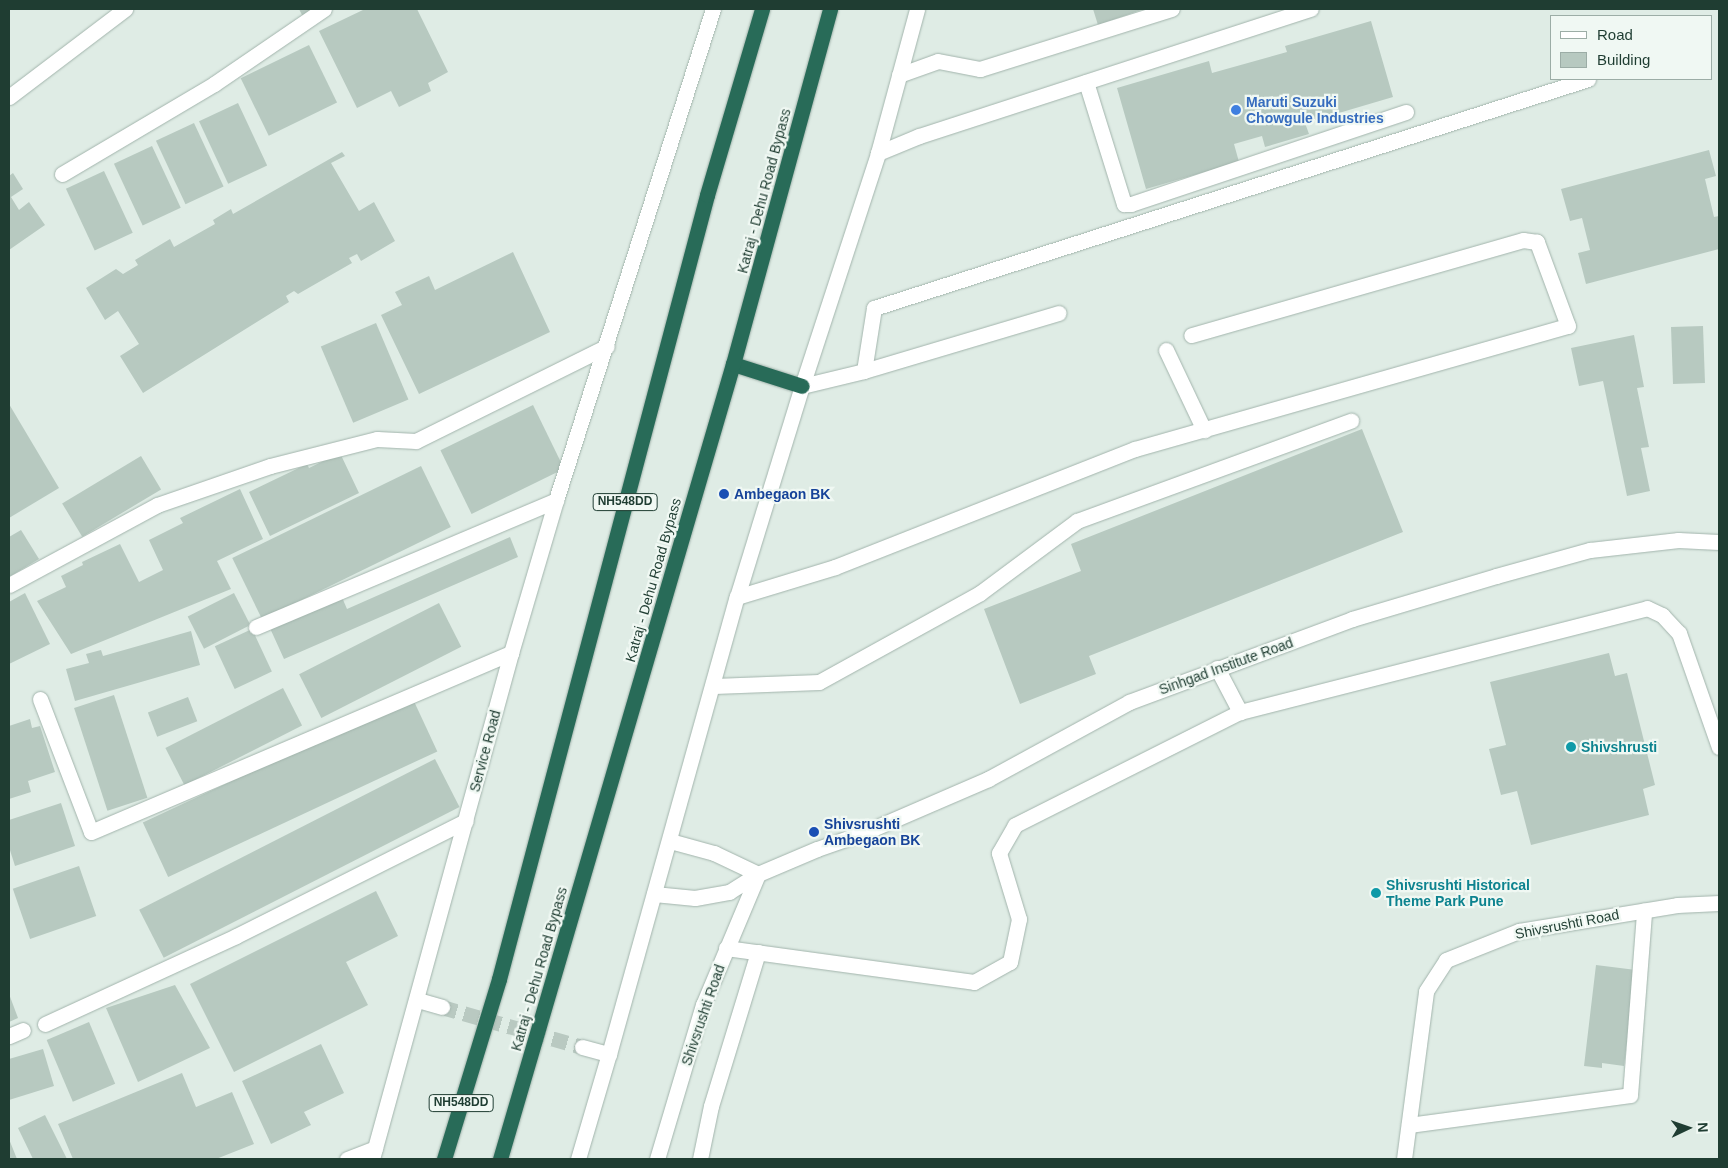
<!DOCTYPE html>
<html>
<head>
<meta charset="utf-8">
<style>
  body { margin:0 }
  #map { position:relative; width:1728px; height:1168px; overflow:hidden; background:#dfece5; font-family:Helvetica,sans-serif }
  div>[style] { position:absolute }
  .building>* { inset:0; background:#b7c9c0; transform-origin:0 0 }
  .minor-tunnel>* { height:15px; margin-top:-7.5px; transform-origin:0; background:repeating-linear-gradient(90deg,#b9c9c1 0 15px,transparent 0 23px) }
  .roads { filter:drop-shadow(0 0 1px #a2b4ac) drop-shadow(0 0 1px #a2b4ac) }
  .minor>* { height:15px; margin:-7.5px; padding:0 7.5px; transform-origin:7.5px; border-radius:7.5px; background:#fff }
  .highway>* { height:15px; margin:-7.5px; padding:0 7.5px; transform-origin:7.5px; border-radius:7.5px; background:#286b58 }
  .dots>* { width:14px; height:14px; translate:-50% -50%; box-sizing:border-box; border:2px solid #f0f8f3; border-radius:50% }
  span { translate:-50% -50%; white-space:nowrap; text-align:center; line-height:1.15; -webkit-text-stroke:4.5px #f0f8f3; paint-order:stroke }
  .shield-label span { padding:1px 4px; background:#f0f8f3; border:1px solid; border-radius:4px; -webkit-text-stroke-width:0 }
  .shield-label { font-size:12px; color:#1f3d32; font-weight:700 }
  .shop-label { font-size:14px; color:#366cbe; font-weight:700 }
  .left { translate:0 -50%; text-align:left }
  .street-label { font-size:14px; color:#1f3d32 }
  .transit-label { font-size:14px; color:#164399; font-weight:700 }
  .culture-label { font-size:14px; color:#0d838f; font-weight:700 }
  .frame { position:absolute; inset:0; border:10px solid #1f3d32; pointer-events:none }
  .legend { position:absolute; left:1550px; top:15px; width:162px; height:65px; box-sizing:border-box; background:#f0f8f3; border:1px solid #9cada6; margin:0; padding:6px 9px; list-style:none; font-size:15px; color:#1f3d32 }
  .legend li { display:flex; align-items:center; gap:10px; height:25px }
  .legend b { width:25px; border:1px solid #9cada6 }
  .north { position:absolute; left:1663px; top:1103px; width:50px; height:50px; -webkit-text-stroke:4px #f0f8f3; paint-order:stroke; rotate:87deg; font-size:14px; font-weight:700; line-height:20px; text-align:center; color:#1f3d32 }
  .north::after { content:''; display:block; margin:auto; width:18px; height:22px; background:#1f3d32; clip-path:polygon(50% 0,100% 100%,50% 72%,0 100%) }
</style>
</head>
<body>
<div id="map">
  <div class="building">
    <div style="clip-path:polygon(299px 9px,314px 9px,303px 17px)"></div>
    <div style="clip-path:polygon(365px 9px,417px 9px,448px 72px,428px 83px,431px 91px,399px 107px,391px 91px,357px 108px,319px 31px)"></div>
    <div style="clip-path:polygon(1093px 9px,1144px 9px,1098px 25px)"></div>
    <div style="clip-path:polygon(1371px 21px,1393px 97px,1305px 123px,1309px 134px,1265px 147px,1262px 136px,1234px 144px,1239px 162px,1146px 189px,1117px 88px,1209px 61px,1212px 73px,1287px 52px,1285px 46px)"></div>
    <div style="left:309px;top:45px;width:64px;height:76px;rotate:64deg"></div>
    <div style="left:238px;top:103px;width:69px;height:43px;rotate:65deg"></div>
    <div style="left:194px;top:123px;width:70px;height:42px;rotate:65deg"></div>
    <div style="left:152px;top:146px;width:68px;height:42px;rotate:65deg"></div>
    <div style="clip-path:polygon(1709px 150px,1716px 176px,1705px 179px,1714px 217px,1719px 216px,1719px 249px,1586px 284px,1578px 253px,1590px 250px,1582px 218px,1570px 221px,1561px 189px)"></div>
    <div style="clip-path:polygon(342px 152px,345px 156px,331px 163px,359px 211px,374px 202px,395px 241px,361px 261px,357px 254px,349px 258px,352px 263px,298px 294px,294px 291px,286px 296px,289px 302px,143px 393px,120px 356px,139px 344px,118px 311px,105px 320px,86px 288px,116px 269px,123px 274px,138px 265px,135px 260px,170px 239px,174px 247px,215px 224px,213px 220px,231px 209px,233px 214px)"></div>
    <div style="left:104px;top:171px;width:68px;height:42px;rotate:65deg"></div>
    <div style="clip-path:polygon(13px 173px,23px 189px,11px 197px,19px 210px,29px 202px,45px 225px,9px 250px,9px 176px)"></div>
    <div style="clip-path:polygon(513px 252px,550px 332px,419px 394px,381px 315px,402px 305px,395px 292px,429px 276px,435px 290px)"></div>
    <div style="left:376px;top:323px;width:83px;height:60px;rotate:67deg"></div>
    <div style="left:1703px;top:326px;width:57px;height:32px;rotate:88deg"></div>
    <div style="clip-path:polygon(1634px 335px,1644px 387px,1637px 388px,1649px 447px,1641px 448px,1650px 491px,1627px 496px,1603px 381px,1579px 386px,1571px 348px)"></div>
    <div style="clip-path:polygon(9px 404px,59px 488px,9px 518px)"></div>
    <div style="left:533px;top:405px;width:71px;height:103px;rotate:64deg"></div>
    <div style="clip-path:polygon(1362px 429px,1403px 532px,1089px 656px,1096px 674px,1020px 704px,984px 609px,1081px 571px,1071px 544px)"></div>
    <div style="clip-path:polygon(340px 453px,359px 493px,270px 536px,249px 492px,307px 464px,309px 468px)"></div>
    <div style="left:141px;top:456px;width:39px;height:92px;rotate:59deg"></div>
    <div style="left:421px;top:466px;width:68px;height:210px;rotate:64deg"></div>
    <div style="clip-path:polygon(240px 489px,263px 539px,217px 561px,231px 589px,71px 654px,37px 601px,66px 587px,61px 576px,83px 565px,82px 562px,120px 544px,139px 582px,163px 570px,149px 540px,183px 523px,180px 518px)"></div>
    <div style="clip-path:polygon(21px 530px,39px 559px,9px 577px,9px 537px)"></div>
    <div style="clip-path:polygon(510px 537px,518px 557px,284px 659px,269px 626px,341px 595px,347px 609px)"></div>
    <div style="clip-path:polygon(25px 593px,50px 644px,9px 664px,9px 602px)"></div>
    <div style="left:234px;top:593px;width:36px;height:52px;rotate:63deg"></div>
    <div style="left:439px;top:603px;width:49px;height:157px;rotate:63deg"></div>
    <div style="left:252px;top:629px;width:47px;height:41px;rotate:65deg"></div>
    <div style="clip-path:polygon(191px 631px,200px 665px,75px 701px,66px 669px,89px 663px,86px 654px,101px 650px,103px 656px)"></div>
    <div style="clip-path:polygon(1609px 653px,1615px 676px,1627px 673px,1655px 785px,1643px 789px,1649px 815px,1531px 845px,1517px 791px,1501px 795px,1489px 749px,1506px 745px,1490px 682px)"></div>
    <div style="left:283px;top:688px;width:42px;height:132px;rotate:63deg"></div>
    <div style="left:114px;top:695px;width:108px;height:42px;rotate:72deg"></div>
    <div style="left:188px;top:697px;width:26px;height:43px;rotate:69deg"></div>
    <div style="left:412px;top:697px;width:60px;height:297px;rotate:65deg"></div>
    <div style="clip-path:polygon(30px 719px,32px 728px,40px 726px,55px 772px,28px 781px,31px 792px,9px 799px,9px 726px)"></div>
    <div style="left:435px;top:759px;width:54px;height:332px;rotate:63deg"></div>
    <div style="clip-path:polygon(61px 803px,75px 846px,15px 866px,9px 847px,9px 820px)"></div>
    <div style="left:79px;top:866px;width:53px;height:70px;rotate:71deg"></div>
    <div style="clip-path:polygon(376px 891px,398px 936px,346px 962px,368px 1005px,234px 1072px,190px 984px)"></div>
    <div style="clip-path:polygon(1596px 965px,1636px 970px,1624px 1066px,1602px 1063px,1602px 1068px,1584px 1066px)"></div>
    <div style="clip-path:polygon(175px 985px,210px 1048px,138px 1082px,106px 1008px)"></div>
    <div style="clip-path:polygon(9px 994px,18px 1018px,9px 1022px)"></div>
    <div style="left:89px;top:1022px;width:67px;height:46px;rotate:67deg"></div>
    <div style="clip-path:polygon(321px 1044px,344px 1093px,304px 1112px,311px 1125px,271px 1144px,242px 1081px)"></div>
    <div style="clip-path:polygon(43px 1049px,54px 1086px,9px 1100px,9px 1059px)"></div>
    <div style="clip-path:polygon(182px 1073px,196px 1107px,232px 1092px,254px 1144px,216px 1159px,73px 1159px,58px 1124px)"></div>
    <div style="clip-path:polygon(45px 1115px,67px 1159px,33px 1159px,18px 1128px)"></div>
    <div style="clip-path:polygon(9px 1139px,17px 1159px,9px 1159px)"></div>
  </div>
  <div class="minor-tunnel">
    <div style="left:442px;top:1007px;width:146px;rotate:15.9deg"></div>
  </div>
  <div class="roads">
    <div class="minor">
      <div style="left:899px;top:75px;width:41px;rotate:-19.7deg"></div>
      <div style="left:938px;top:61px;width:43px;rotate:10.8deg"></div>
      <div style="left:980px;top:69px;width:201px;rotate:-17.4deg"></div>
      <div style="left:1086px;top:82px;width:128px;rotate:72.7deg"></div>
      <div style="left:1124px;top:204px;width:7px"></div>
      <div style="left:1131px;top:204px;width:290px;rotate:-18.5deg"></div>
      <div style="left:9px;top:97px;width:146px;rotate:-37.2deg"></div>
      <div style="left:878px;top:153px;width:44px;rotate:-22.5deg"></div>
      <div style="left:919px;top:136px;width:412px;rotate:-18deg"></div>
      <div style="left:62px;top:174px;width:177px;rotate:-30.6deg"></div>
      <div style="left:214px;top:84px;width:133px;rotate:-34.3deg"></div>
      <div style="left:1166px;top:350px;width:89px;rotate:64.6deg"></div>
      <div style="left:864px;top:371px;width:64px;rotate:-81deg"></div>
      <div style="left:874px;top:308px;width:750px;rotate:-17.78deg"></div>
      <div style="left:802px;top:386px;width:64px;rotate:-13.6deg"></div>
      <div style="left:864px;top:371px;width:203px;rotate:-16.6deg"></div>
      <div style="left:9px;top:585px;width:168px;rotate:-28.4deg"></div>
      <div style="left:157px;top:505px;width:120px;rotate:-19deg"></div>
      <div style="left:270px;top:466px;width:110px;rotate:-14.2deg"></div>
      <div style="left:377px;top:439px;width:39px;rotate:3deg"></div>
      <div style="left:416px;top:441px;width:213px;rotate:-26.4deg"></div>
      <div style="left:737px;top:597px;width:102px;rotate:-17deg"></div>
      <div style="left:835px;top:567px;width:322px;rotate:-21.5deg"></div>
      <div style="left:1135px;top:449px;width:450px;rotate:-15.9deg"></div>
      <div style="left:1568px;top:326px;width:90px;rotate:-110.3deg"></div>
      <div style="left:1537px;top:242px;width:14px;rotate:-172deg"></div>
      <div style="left:1523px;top:240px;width:345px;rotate:164deg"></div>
      <div style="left:256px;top:627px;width:326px;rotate:-22.9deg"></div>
      <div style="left:1217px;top:668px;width:50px;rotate:62.4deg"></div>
      <div style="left:1240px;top:712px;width:420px;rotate:-14.3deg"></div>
      <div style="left:1647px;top:608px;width:17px;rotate:25deg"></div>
      <div style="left:1662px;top:615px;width:25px;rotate:47deg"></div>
      <div style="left:1679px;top:633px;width:121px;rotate:70.7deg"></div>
      <div style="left:714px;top:686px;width:105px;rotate:-2.2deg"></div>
      <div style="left:819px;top:682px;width:184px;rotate:-28.9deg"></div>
      <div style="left:980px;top:593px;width:121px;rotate:-36.6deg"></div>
      <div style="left:1077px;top:521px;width:292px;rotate:-20.1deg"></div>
      <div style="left:40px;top:699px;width:142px;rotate:69deg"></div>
      <div style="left:91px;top:832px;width:457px;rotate:-23.1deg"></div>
      <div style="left:670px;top:841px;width:46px;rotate:15.3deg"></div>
      <div style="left:714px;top:853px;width:49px;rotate:25.5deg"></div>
      <div style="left:654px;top:894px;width:41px;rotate:5.6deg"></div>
      <div style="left:695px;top:898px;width:35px;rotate:-10deg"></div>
      <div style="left:729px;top:892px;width:34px;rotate:-32deg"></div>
      <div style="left:758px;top:874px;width:64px;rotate:-23deg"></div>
      <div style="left:817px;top:849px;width:54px;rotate:-19.4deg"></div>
      <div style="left:868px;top:831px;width:131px;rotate:-23.4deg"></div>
      <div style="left:988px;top:779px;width:161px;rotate:-28.6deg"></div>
      <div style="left:1129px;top:702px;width:238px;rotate:-20.4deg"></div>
      <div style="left:1352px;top:619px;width:150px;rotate:-16.6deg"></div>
      <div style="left:1496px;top:576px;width:98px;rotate:-15.5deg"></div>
      <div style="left:1590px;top:550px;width:89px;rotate:-6.5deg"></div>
      <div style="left:1678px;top:540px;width:41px;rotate:2.8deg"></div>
      <div style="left:726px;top:948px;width:250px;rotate:7.8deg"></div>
      <div style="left:974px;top:982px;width:41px;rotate:-29.1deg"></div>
      <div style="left:1010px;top:962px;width:44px;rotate:-78.2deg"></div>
      <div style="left:1019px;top:919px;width:69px;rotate:-106.9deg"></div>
      <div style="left:999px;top:853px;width:32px;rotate:-60deg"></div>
      <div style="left:1015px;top:825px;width:252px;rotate:-26.7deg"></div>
      <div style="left:418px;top:1000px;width:25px;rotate:16deg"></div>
      <div style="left:45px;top:1024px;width:210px;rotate:-24.7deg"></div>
      <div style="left:236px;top:936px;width:257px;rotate:-26.6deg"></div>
      <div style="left:9px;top:1036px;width:15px;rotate:-23deg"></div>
      <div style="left:582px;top:1047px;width:28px;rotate:15deg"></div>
      <div style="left:609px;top:1054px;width:475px;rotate:-74.4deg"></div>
      <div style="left:737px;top:597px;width:221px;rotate:-72.9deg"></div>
      <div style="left:802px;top:386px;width:245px;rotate:-71.9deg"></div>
      <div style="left:878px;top:153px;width:149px;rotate:-74.8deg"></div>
      <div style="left:1409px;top:1125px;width:223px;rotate:-7.7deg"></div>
      <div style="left:1630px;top:1095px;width:185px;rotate:-85.6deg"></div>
      <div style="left:347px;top:1159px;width:30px;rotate:-21deg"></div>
      <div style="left:372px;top:1159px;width:525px;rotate:-74.64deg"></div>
      <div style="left:511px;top:653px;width:159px;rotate:-73.6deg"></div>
      <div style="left:556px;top:500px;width:515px;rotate:-72.27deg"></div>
      <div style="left:578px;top:1159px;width:109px;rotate:-73.6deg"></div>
      <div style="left:657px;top:1159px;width:161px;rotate:-73.4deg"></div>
      <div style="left:703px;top:1005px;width:142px;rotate:-67.2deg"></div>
      <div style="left:700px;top:1159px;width:54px;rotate:-78.3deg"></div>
      <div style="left:711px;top:1106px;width:161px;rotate:-73deg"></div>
      <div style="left:1404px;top:1159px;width:169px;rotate:-82.5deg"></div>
      <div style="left:1426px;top:991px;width:37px;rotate:-57deg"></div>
      <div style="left:1446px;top:960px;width:79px;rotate:-21.7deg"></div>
      <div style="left:1519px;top:931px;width:160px;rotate:-9.3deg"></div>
      <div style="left:1677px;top:905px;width:42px;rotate:-2.7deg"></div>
    </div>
    <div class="highway">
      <div style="left:733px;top:364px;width:72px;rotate:17.7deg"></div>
      <div style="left:444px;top:1159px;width:188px;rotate:-73deg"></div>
      <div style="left:499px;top:979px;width:811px;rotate:-75.14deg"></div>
      <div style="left:707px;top:195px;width:194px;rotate:-73.5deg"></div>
      <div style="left:500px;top:1159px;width:828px;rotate:-73.67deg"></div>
      <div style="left:733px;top:364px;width:368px;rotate:-74.7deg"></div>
    </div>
  </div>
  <div class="dots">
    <div style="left:1236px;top:110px;background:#3f7fe0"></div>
    <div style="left:724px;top:494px;background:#1a4fb4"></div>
    <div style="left:1571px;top:747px;background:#0f9aa8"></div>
    <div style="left:814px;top:832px;background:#1a4fb4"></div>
    <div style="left:1376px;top:893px;background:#0f9aa8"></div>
  </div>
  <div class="shield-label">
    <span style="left:625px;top:502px">NH548DD</span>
    <span style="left:461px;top:1103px">NH548DD</span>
  </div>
  <div class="shop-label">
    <span class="left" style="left:1246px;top:110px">Maruti Suzuki<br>Chowgule Industries</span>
  </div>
  <div class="street-label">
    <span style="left:764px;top:191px;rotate:-75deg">Katraj - Dehu Road Bypass</span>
    <span style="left:653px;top:580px;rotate:-74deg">Katraj - Dehu Road Bypass</span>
    <span style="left:1226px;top:666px;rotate:-20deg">Sinhgad Institute Road</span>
    <span style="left:485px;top:751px;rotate:-75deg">Service Road</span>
    <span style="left:1567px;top:924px;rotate:-11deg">Shivsrushti Road</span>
    <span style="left:539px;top:969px;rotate:-74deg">Katraj - Dehu Road Bypass</span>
    <span style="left:703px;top:1015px;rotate:-71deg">Shivsrushti Road</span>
  </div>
  <div class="transit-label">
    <span class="left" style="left:734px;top:494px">Ambegaon BK</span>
    <span class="left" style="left:824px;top:832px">Shivsrushti<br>Ambegaon BK</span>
  </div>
  <div class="culture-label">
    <span class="left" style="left:1581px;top:747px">Shivshrusti</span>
    <span class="left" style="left:1386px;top:893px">Shivsrushti Historical<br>Theme Park Pune</span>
  </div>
  <div class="frame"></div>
  <ul class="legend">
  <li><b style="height:6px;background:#fff"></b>Road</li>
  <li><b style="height:14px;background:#b7c9c0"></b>Building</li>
  </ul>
  <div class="north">N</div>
</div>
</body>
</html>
